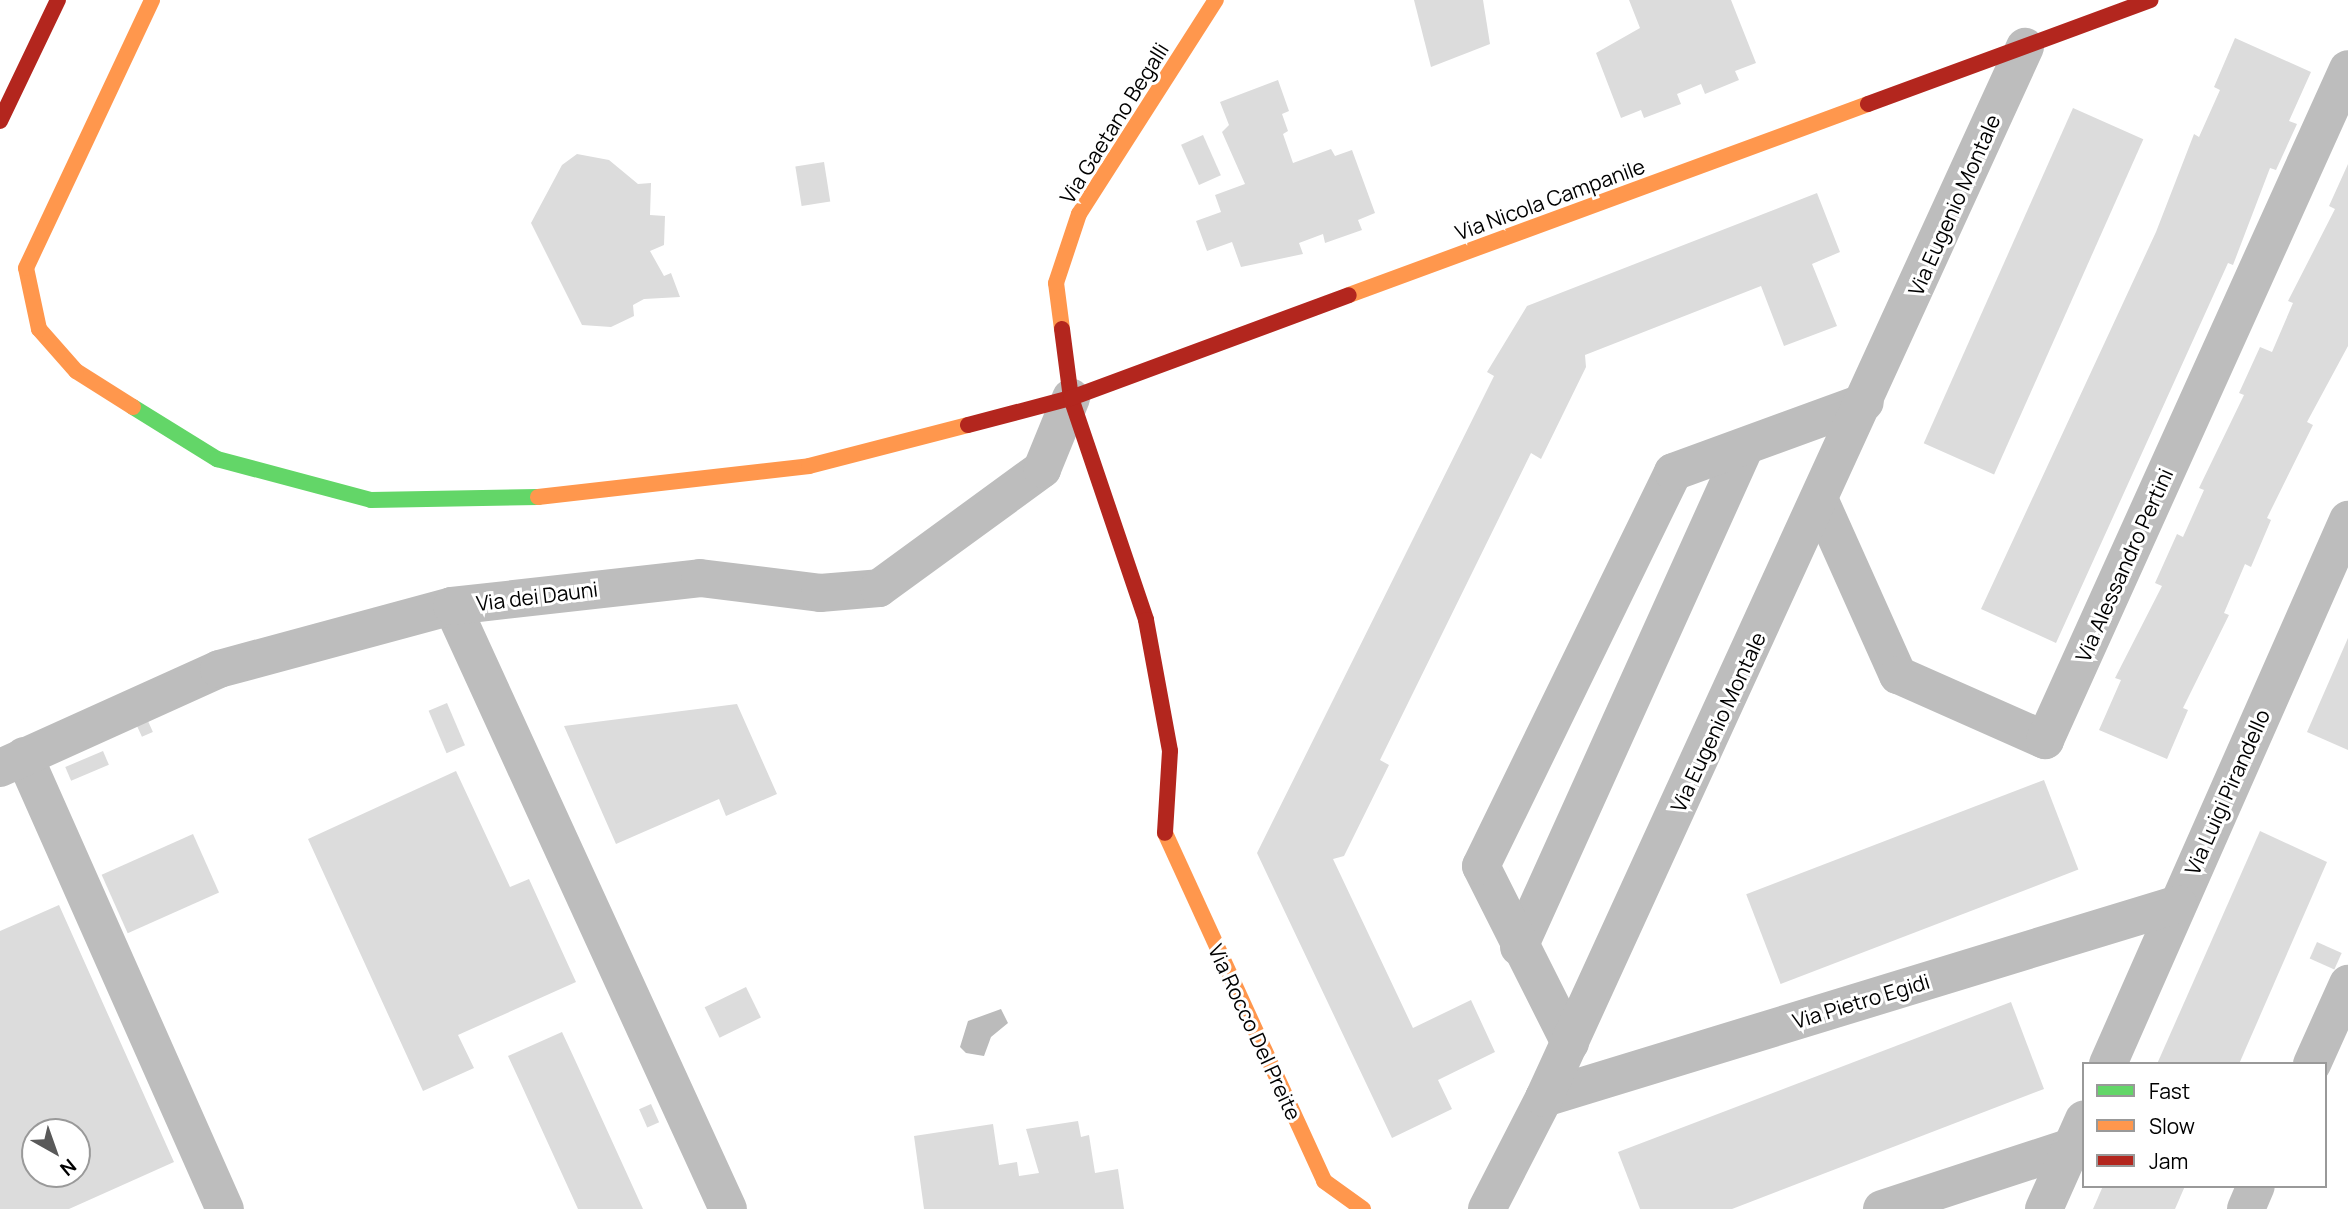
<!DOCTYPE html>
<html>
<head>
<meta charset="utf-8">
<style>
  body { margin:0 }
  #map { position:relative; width:2348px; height:1209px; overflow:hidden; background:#fff; font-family:Manrope,sans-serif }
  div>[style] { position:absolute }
  .water>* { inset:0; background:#bbb }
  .building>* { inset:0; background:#dcdcdc; transform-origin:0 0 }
  .street>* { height:38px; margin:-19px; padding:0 19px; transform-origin:19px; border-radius:19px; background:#bdbdbd }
  .fast>* { height:16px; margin:-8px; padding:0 8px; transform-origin:8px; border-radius:8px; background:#63d668 }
  .slow>* { height:16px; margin:-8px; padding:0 8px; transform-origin:8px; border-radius:8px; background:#ff974d }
  .jam>* { height:16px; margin:-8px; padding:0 8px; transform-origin:8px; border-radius:8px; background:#b3261e }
  span { translate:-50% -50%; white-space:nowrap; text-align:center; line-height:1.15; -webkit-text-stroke:6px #fff; paint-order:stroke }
  .street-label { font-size:21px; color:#000 }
  .legend { position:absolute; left:2082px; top:1062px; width:245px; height:126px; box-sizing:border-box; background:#fff; border:2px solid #999; margin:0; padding:9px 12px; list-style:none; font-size:21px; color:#000 }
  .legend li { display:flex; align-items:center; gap:14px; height:35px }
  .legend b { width:35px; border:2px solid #999 }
  .north { position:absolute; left:21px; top:1118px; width:70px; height:70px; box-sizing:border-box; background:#fff; border:2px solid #999; border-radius:50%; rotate:140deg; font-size:19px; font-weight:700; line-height:28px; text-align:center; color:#000 }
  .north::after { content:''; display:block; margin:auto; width:24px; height:32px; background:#595959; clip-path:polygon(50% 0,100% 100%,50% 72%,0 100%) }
</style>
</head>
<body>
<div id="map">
  <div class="water">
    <div style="clip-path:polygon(1001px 1009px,1008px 1023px,991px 1037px,984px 1056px,966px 1053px,960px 1047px,968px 1021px)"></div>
  </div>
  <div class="building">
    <div style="clip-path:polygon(1414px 0,1483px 0,1490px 44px,1431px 67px)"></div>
    <div style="clip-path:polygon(1629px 0,1731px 0,1756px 63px,1735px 71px,1739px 80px,1705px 94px,1701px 84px,1677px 94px,1681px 104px,1644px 118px,1641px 110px,1621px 118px,1596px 53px,1640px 28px)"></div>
    <div style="clip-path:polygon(2235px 38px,2311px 72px,2289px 121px,2297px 124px,2276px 170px,2270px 168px,2233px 265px,2228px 263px,2056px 643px,1981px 609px,2156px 232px,2194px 134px,2199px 137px,2220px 90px,2214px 87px)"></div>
    <div style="clip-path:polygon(1278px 80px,1289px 111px,1282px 114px,1288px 131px,1283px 134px,1293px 163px,1331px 149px,1335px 156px,1352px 150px,1375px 213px,1358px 220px,1362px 230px,1325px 243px,1323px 234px,1299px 243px,1303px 254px,1241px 267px,1232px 242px,1207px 251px,1196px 221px,1221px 212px,1215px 195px,1245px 184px,1222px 132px,1229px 125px,1220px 102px)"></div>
    <div style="left:2073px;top:108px;width:77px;height:367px;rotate:24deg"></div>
    <div style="left:1203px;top:135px;width:44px;height:24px;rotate:66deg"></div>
    <div style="clip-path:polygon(577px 154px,609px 160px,638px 184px,651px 183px,650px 215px,665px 216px,664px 245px,650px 251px,664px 276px,671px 273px,680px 297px,644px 299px,633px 305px,634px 316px,611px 327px,582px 325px,531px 223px,562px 165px)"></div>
    <div style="left:824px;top:162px;width:40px;height:29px;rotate:81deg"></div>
    <div style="clip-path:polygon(2348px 164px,2348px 346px,2307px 422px,2313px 425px,2267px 518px,2271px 520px,2251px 567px,2245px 564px,2224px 613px,2229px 615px,2183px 708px,2188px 710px,2167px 759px,2099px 730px,2121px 680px,2115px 678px,2162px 586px,2155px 583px,2177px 534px,2183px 537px,2204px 490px,2199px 488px,2244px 395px,2239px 393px,2260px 347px,2272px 352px,2293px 303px,2288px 301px,2335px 209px,2329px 206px)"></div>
    <div style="clip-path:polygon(1817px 193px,1840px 252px,1812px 264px,1837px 326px,1784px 346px,1761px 286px,1585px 355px,1586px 367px,1541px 459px,1531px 453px,1380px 760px,1389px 765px,1344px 856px,1333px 859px,1413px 1028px,1471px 1000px,1495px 1052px,1438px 1080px,1452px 1109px,1392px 1138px,1257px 853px,1494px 376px,1487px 372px,1527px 306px)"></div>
    <div style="clip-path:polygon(2348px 638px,2348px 750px,2307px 732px)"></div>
    <div style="left:447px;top:703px;width:46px;height:20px;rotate:67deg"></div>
    <div style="clip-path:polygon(737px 704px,777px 794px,726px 816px,719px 799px,616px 844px,564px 726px)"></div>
    <div style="left:148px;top:721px;width:12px;height:12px;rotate:66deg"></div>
    <div style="left:103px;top:751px;width:15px;height:41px;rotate:67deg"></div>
    <div style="clip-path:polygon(456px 771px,510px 887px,529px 879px,576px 982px,458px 1035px,474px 1068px,423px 1091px,308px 839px)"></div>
    <div style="left:2044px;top:780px;width:96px;height:319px;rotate:69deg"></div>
    <div style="clip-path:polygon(2260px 831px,2327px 862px,2239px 1064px,2157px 1064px)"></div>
    <div style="left:193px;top:834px;width:64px;height:100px;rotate:66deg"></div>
    <div style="clip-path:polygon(evenodd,59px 905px,174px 1162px,69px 1209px,0 1209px,0 931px,59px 905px,35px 1132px,77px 1132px,77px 1174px,35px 1174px,35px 1132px)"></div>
    <div style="left:2317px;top:942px;width:27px;height:18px;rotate:24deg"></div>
    <div style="left:746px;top:987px;width:34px;height:46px;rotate:64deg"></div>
    <div style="clip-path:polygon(2011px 1002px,2044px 1089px,1732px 1209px,1640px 1209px,1618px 1152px)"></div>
    <div style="clip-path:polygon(562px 1032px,575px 1060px,643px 1209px,578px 1209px,521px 1084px,508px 1056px)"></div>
    <div style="left:651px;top:1104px;width:20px;height:13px;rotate:66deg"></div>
    <div style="clip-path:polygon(1078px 1121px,1081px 1137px,1089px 1135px,1095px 1173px,1118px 1169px,1124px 1209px,924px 1209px,914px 1136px,993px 1124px,999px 1165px,1017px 1162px,1019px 1176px,1039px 1173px,1026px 1129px)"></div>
    <div style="clip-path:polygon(2103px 1186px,2185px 1186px,2175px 1209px,2093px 1209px)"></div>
  </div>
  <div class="street">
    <div style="left:1820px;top:501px;width:191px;rotate:65.9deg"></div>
    <div style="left:1898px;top:675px;width:161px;rotate:23.9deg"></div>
    <div style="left:2045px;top:740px;width:736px;rotate:-65.7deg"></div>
    <div style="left:452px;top:606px;width:663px;rotate:65.41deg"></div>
    <div style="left:24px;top:756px;width:496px;rotate:66.1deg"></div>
    <div style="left:0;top:768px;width:240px;rotate:-24.3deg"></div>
    <div style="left:219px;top:669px;width:241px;rotate:-15.1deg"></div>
    <div style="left:452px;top:606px;width:250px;rotate:-6.4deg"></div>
    <div style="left:700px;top:578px;width:121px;rotate:7.1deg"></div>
    <div style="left:820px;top:593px;width:59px;rotate:-4.8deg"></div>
    <div style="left:879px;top:588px;width:202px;rotate:-36.1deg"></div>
    <div style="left:1042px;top:469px;width:77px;rotate:-67.8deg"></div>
    <div style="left:1519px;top:947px;width:546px;rotate:-65.69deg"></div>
    <div style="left:1570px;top:1043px;width:198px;rotate:-116.7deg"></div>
    <div style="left:1481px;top:866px;width:438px;rotate:-64deg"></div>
    <div style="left:1673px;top:472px;width:204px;rotate:-20deg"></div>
    <div style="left:2108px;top:1064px;width:595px;rotate:-66.19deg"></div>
    <div style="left:2312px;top:1064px;width:88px;rotate:-65.8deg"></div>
    <div style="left:1544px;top:1098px;width:663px;rotate:-17.01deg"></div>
    <div style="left:1487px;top:1209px;width:125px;rotate:-62.8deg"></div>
    <div style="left:1544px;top:1098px;width:1156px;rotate:-65.41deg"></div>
    <div style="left:1882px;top:1209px;width:200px;rotate:-18.1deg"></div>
    <div style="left:2044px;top:1209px;width:98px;rotate:-66deg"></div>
    <div style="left:2246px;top:1209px;width:25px;rotate:-67deg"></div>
  </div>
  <div class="fast">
    <div style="left:133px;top:407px;width:99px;rotate:31.8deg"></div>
    <div style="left:217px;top:459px;width:159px;rotate:14.9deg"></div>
    <div style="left:371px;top:500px;width:167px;rotate:-1deg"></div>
  </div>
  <div class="slow">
    <div style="left:1349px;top:295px;width:553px;rotate:-20.2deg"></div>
    <div style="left:1062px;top:329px;width:46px;rotate:-97.4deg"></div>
    <div style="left:1056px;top:283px;width:73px;rotate:-71.6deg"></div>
    <div style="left:1079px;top:214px;width:254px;rotate:-57.4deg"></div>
    <div style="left:133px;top:407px;width:67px;rotate:-147.7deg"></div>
    <div style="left:76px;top:371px;width:56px;rotate:-131.4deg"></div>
    <div style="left:39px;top:329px;width:62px;rotate:-102deg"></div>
    <div style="left:26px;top:268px;width:296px;rotate:-64.8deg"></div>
    <div style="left:538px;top:497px;width:273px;rotate:-6.5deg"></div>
    <div style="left:809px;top:466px;width:164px;rotate:-14.5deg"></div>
    <div style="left:1165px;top:833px;width:383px;rotate:65.4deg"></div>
    <div style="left:1324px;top:1181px;width:48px;rotate:35.7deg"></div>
  </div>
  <div class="jam">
    <div style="left:1868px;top:104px;width:301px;rotate:-20.2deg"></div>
    <div style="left:0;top:121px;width:134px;rotate:-64.4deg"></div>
    <div style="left:1062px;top:329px;width:70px;rotate:82.6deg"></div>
    <div style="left:1071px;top:398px;width:234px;rotate:71.3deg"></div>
    <div style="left:1146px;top:620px;width:133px;rotate:79.6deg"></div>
    <div style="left:1170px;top:751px;width:82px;rotate:93.5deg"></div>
    <div style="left:968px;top:425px;width:106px;rotate:-14.7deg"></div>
    <div style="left:1071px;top:398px;width:296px;rotate:-20.3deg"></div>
  </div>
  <div class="street-label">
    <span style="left:1114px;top:123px;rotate:-58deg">Via Gaetano Begalli</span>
    <span style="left:1550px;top:199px;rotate:-20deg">Via Nicola Campanile</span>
    <span style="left:1954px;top:205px;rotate:-66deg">Via Eugenio Montale</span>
    <span style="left:2124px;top:565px;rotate:-66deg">Via Alessandro Pertini</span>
    <span style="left:537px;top:596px;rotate:-7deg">Via dei Dauni</span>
    <span style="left:1718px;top:722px;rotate:-65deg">Via Eugenio Montale</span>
    <span style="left:2227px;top:792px;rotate:-66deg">Via Luigi Pirandello</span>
    <span style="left:1861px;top:1001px;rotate:-17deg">Via Pietro Egidi</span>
    <span style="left:1255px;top:1032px;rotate:65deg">Via Rocco Del Preite</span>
  </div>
  <ul class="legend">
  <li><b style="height:9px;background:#63d668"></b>Fast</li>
  <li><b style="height:9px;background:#ff974d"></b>Slow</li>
  <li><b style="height:9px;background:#b3261e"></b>Jam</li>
  </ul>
  <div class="north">N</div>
</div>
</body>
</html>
